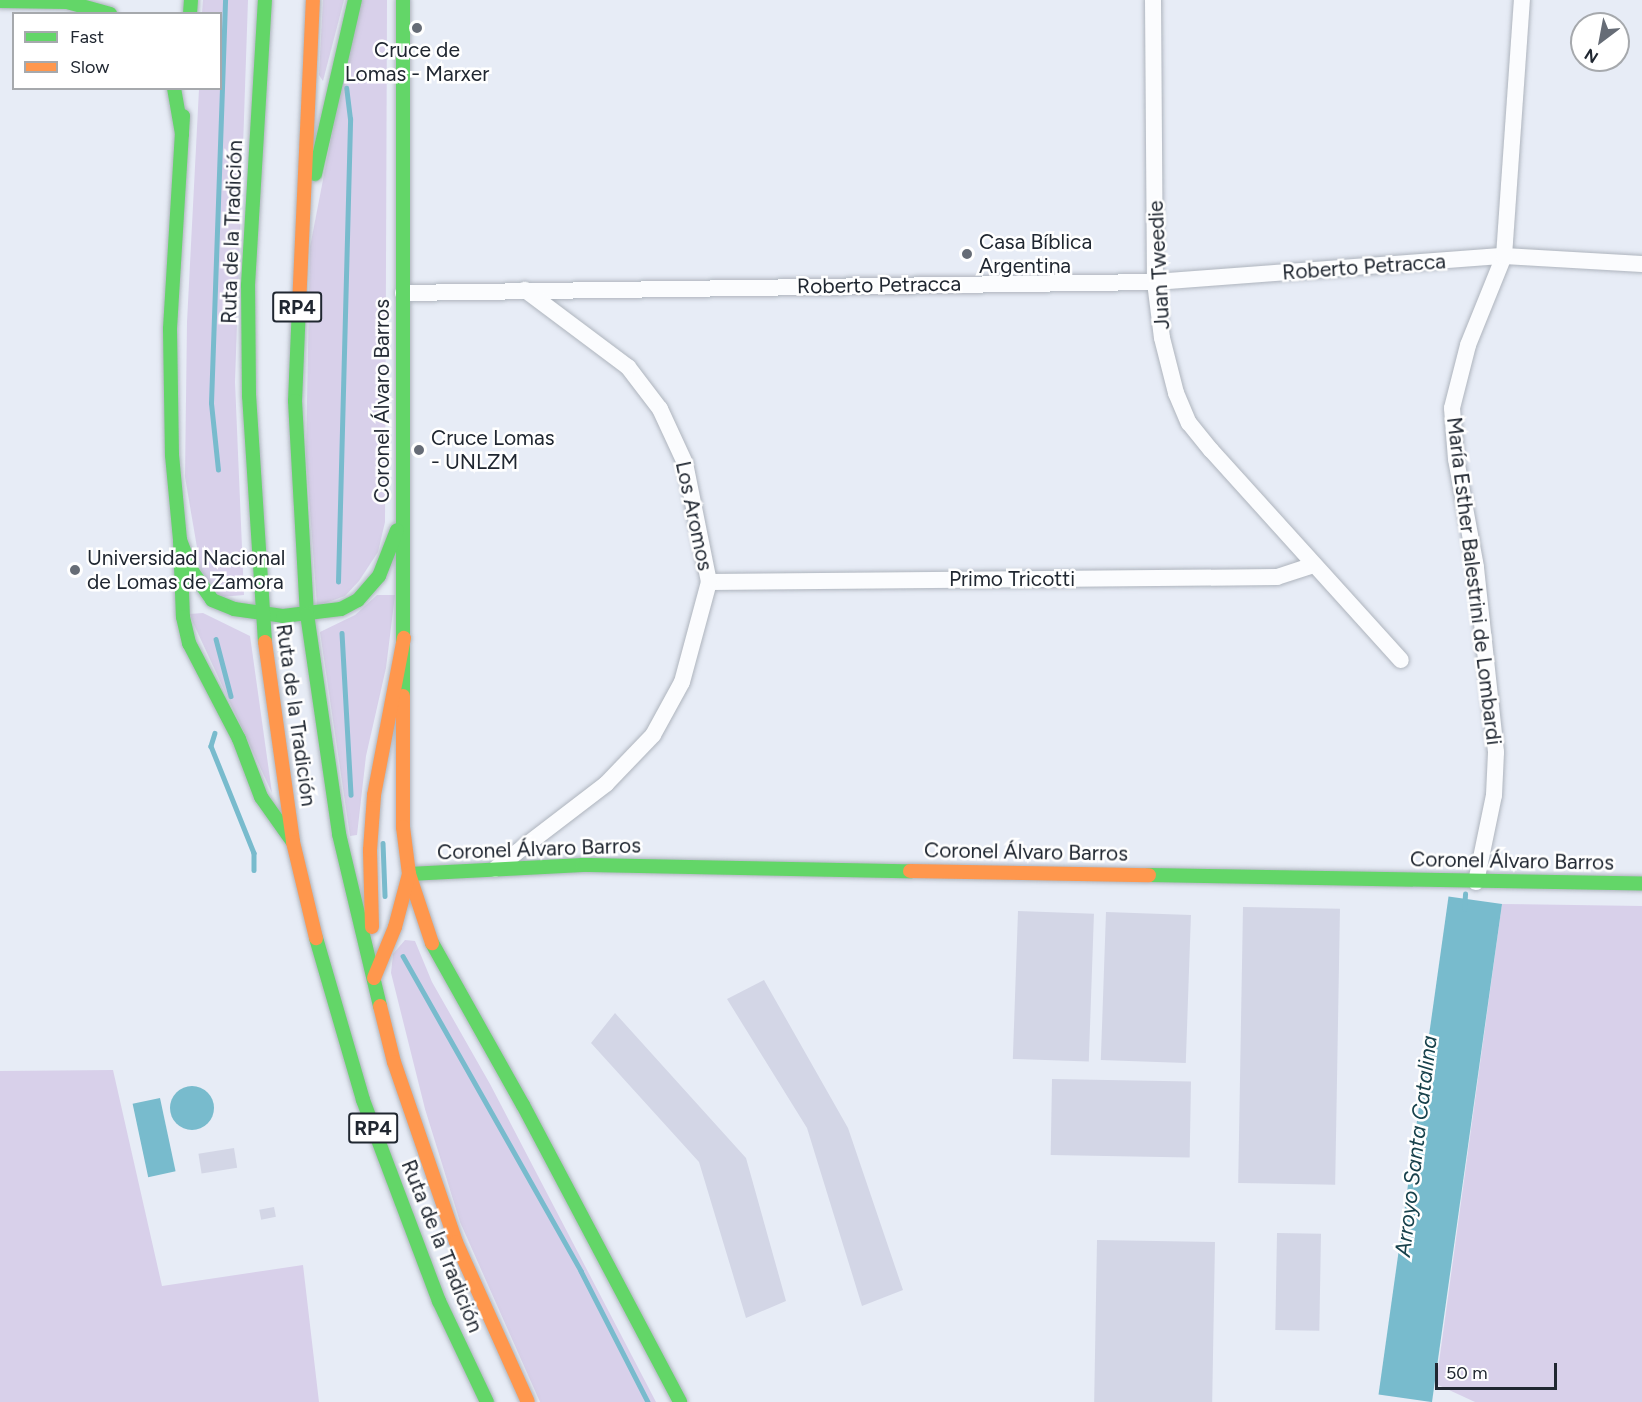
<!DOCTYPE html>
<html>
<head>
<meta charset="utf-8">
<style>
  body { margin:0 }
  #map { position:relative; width:1642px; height:1402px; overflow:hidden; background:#e7ecf6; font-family:Figtree,sans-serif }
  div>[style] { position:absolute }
  .green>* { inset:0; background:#d8d0ea }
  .water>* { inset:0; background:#78bbcd; transform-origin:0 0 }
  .round { border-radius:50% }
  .stream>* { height:4.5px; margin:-2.25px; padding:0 2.25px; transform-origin:2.25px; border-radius:2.25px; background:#78bbcd }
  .building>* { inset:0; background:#d3d6e6; transform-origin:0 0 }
  .roads { filter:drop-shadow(0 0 2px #aeb4bd) drop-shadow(0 0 2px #aeb4bd) }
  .street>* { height:16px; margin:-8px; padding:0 8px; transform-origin:8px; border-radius:8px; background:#fbfcfe }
  .fast>* { height:14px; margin:-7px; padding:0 7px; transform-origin:7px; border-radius:7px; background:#63d668 }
  .slow>* { height:14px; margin:-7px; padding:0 7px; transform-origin:7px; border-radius:7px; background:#ff974d }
  .dots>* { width:16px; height:16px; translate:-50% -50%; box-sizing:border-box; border:3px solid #fff; border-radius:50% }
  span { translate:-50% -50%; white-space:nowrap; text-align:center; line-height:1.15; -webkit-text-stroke:5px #fff; paint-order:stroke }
  .shield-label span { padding:2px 4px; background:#fff; border:2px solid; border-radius:4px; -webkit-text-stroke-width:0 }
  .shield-label { font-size:20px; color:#202731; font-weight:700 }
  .poi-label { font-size:21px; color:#202731 }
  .left { translate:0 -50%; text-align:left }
  .street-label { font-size:21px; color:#202731 }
  .water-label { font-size:22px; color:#17414b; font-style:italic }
  .legend { position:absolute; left:12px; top:12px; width:210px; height:78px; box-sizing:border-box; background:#fff; border:2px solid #a6a9ad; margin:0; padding:8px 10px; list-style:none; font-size:18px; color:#202731 }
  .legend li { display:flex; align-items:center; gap:12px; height:30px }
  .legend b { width:30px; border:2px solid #a6a9ad }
  .north { position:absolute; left:1570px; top:12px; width:60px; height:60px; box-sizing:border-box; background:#fff; border:2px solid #a6a9ad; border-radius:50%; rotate:212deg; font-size:16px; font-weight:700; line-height:24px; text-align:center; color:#202731 }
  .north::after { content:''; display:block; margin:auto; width:21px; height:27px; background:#666c76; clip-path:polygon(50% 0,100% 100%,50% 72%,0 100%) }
  .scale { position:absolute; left:1435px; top:1363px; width:122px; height:27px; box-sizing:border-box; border:3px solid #202731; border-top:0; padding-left:8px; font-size:18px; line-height:21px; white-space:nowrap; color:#202731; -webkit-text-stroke:4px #fff; paint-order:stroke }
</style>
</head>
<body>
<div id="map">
  <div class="green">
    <div style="clip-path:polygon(203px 0,248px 0,235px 382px,244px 595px,220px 597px,201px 571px,185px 477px,187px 322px,199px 89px,220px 88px,220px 14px,202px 13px)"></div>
    <div style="clip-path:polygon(323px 0,344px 0,323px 81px,319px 75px)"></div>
    <div style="clip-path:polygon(362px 0,387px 0,385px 522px,378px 552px,359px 581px,345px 596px,317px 606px,306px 455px,310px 247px,351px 35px)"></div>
    <div style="clip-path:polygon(377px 595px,395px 595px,386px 668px,366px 756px,357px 835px,350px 836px,320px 632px,355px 615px)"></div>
    <div style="clip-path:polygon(203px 613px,250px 636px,272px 793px,189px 614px)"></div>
    <div style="clip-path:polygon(1502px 904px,1642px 906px,1642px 1402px,1475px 1402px,1436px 1384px)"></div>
    <div style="clip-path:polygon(405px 940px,415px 941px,432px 982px,490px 1084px,656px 1402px,540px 1402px,460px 1222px,425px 1109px,391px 973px,393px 954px)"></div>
    <div style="clip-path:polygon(113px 1070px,162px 1286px,303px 1265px,319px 1402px,0 1402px,0 1071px)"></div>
  </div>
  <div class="water">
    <div style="left:1502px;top:904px;width:503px;height:54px;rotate:98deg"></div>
    <div class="round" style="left:170px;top:1086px;width:44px;height:44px"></div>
    <div style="left:160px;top:1098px;width:75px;height:28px;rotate:78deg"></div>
  </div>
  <div class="stream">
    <div style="left:218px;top:470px;width:67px;rotate:-96deg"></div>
    <div style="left:211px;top:403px;width:403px;rotate:-88deg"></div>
    <div style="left:338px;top:582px;width:463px;rotate:-88.5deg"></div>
    <div style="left:350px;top:119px;width:31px;rotate:-97deg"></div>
    <div style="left:342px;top:633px;width:162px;rotate:86.8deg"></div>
    <div style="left:216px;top:639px;width:59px;rotate:75.3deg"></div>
    <div style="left:215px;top:733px;width:14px;rotate:107deg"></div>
    <div style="left:211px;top:746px;width:115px;rotate:68.1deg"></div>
    <div style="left:254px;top:853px;width:17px;rotate:90deg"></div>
    <div style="left:383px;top:843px;width:53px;rotate:87.8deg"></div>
    <div style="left:1464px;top:909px;width:15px;rotate:-86deg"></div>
    <div style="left:403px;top:956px;width:362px;rotate:60.5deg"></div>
    <div style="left:581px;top:1271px;width:147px;rotate:62.9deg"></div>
  </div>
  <div class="building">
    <div style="left:1243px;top:907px;width:97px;height:276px;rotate:1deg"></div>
    <div style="left:1018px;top:911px;width:76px;height:148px;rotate:2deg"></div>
    <div style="left:1106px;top:912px;width:85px;height:148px;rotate:2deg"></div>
    <div style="clip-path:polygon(764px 980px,848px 1128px,903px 1290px,862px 1306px,807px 1128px,727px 999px)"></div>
    <div style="clip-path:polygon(615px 1013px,746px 1158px,786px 1301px,746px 1318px,699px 1162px,591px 1043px)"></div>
    <div style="left:1052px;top:1079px;width:139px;height:76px;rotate:1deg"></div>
    <div style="left:234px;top:1148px;width:20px;height:36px;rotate:81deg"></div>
    <div style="left:274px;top:1207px;width:10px;height:15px;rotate:79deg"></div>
    <div style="left:1277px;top:1233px;width:44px;height:97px;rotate:1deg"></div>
    <div style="left:1097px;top:1240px;width:118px;height:162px;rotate:1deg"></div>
  </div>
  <div class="roads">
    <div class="street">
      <div style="left:1153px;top:0;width:282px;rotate:89.6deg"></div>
      <div style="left:1155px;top:282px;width:56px;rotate:82.9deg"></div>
      <div style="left:1162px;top:338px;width:57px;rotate:75.7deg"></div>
      <div style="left:1176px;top:393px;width:33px;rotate:67deg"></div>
      <div style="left:1189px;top:423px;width:35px;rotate:51deg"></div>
      <div style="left:1211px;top:450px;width:283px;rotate:47.9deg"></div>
      <div style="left:403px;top:293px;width:752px;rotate:-0.84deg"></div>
      <div style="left:1155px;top:282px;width:350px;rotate:-4.3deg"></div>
      <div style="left:1504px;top:256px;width:138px;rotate:3.3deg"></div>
      <div style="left:709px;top:582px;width:568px;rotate:-0.5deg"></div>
      <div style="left:1277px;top:577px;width:39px;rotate:-18deg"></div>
      <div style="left:495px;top:869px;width:140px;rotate:-37.4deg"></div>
      <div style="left:606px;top:784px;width:68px;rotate:-46.2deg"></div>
      <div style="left:653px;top:735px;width:60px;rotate:-61.3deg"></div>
      <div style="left:682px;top:682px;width:104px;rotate:-74.9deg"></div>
      <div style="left:709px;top:582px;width:121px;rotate:-101.4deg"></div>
      <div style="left:685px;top:463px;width:60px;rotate:-114.8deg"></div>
      <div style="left:660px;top:409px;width:53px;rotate:-127.3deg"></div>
      <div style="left:628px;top:367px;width:129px;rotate:-143.2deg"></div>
      <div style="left:1476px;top:882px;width:89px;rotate:-78.3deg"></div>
      <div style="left:1494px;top:795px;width:43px;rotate:-87.3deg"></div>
      <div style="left:1496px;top:752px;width:186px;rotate:-96.2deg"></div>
      <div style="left:1476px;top:567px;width:110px;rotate:-100.5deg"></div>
      <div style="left:1456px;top:459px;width:51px;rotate:-94.5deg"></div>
      <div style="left:1452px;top:408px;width:65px;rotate:-75.7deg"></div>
      <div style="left:1468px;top:345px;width:96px;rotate:-68deg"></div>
      <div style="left:1504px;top:256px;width:257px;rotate:-86deg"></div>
    </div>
    <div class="fast">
      <div style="left:403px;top:0;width:696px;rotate:90deg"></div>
      <div style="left:0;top:1px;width:67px;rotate:0.9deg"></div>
      <div style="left:67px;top:2px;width:45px;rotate:15.6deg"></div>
      <div style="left:190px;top:14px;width:14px;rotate:-86deg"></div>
      <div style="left:174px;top:88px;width:47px;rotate:80.1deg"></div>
      <div style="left:183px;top:116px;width:213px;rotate:93.5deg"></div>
      <div style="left:170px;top:329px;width:126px;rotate:89.1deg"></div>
      <div style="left:172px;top:455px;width:85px;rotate:84.6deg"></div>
      <div style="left:180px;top:540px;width:33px;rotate:69deg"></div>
      <div style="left:192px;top:571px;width:35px;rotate:55deg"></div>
      <div style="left:212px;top:600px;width:24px;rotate:22deg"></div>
      <div style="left:234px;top:609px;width:49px;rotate:8.1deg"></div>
      <div style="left:283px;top:616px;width:58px;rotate:-6.9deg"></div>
      <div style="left:341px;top:609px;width:19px;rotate:-28deg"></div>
      <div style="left:358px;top:600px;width:32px;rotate:-49deg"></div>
      <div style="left:379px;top:576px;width:49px;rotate:-68.6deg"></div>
      <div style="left:315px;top:174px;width:179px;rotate:-77.1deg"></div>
      <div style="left:299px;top:306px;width:95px;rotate:92.4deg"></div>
      <div style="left:295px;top:401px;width:213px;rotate:86.8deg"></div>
      <div style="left:307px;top:614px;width:222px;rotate:81.7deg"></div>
      <div style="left:339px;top:834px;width:177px;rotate:76.6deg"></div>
      <div style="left:180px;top:540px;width:77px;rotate:87.8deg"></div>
      <div style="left:183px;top:617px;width:27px;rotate:77deg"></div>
      <div style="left:189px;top:643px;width:108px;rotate:62.5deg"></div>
      <div style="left:239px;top:739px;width:62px;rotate:69.2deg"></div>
      <div style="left:261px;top:797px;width:55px;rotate:54.6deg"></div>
      <div style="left:265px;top:642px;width:247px;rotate:-93.7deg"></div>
      <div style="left:249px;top:396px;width:111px;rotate:-90.5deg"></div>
      <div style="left:248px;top:285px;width:286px;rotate:-86.6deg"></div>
      <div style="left:409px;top:874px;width:174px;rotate:-3deg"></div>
      <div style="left:583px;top:865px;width:327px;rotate:1.1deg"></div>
      <div style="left:1149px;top:875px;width:493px;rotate:1deg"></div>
      <div style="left:316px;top:938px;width:169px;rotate:73.8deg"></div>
      <div style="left:363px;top:1100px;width:215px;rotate:69.3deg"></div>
      <div style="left:439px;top:1301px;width:112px;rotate:64.6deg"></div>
      <div style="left:432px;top:943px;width:186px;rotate:60.7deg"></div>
      <div style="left:523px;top:1105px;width:336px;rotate:62.1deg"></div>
    </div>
    <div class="slow">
      <div style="left:299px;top:306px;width:306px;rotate:-87.4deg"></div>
      <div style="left:265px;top:642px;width:202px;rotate:82deg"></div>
      <div style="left:293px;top:842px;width:99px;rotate:76.5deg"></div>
      <div style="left:403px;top:696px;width:131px;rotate:90deg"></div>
      <div style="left:403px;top:827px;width:47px;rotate:82.7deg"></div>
      <div style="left:409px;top:874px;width:73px;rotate:71.6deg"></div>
      <div style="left:910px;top:871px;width:239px;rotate:1deg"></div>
      <div style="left:372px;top:927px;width:77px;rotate:-91.5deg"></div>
      <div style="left:370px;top:850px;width:55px;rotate:-85.8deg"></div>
      <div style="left:374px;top:795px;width:160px;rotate:-79.2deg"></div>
      <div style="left:374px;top:978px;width:55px;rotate:-67.6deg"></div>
      <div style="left:395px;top:927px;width:55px;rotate:-75.2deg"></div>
      <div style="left:380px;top:1006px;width:58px;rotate:76deg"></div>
      <div style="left:394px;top:1062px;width:190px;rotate:71deg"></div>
      <div style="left:456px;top:1242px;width:175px;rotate:65.8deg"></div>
    </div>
  </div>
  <div class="dots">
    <div style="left:417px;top:28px;background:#666c76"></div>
    <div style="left:967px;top:254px;background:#666c76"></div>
    <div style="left:419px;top:450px;background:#666c76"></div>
    <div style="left:75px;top:570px;background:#666c76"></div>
  </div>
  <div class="shield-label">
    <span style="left:297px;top:307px">RP4</span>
    <span style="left:373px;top:1128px">RP4</span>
  </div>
  <div class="poi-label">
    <span style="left:417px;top:62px">Cruce de<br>Lomas - Marxer</span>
    <span class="left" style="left:979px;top:254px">Casa Bíblica<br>Argentina</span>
    <span class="left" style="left:431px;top:450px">Cruce Lomas<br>- UNLZM</span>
    <span class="left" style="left:87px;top:570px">Universidad Nacional<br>de Lomas de Zamora</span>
  </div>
  <div class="street-label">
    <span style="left:232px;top:232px;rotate:-88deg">Ruta de la Tradición</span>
    <span style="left:1159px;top:265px;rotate:-93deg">Juan Tweedie</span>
    <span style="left:1364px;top:267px;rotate:-4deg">Roberto Petracca</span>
    <span style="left:879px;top:285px;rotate:-1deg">Roberto Petracca</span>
    <span style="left:382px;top:401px;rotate:-90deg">Coronel Álvaro Barros</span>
    <span style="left:694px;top:516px;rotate:78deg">Los Aromos</span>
    <span style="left:1012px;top:579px">Primo Tricotti</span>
    <span style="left:1474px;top:581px;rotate:83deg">María Esther Balestrini de Lombardi</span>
    <span style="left:296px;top:715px;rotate:82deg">Ruta de la Tradición</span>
    <span style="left:539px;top:849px;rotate:-2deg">Coronel Álvaro Barros</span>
    <span style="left:1026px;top:852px;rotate:1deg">Coronel Álvaro Barros</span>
    <span style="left:1512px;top:861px;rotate:1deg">Coronel Álvaro Barros</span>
    <span style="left:442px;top:1246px;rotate:68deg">Ruta de la Tradición</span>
  </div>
  <div class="water-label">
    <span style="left:1416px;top:1146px;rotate:-83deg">Arroyo Santa Catalina</span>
  </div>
  <ul class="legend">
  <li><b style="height:8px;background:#63d668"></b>Fast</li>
  <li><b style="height:8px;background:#ff974d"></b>Slow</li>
  </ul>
  <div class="north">N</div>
  <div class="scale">50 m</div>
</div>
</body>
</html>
